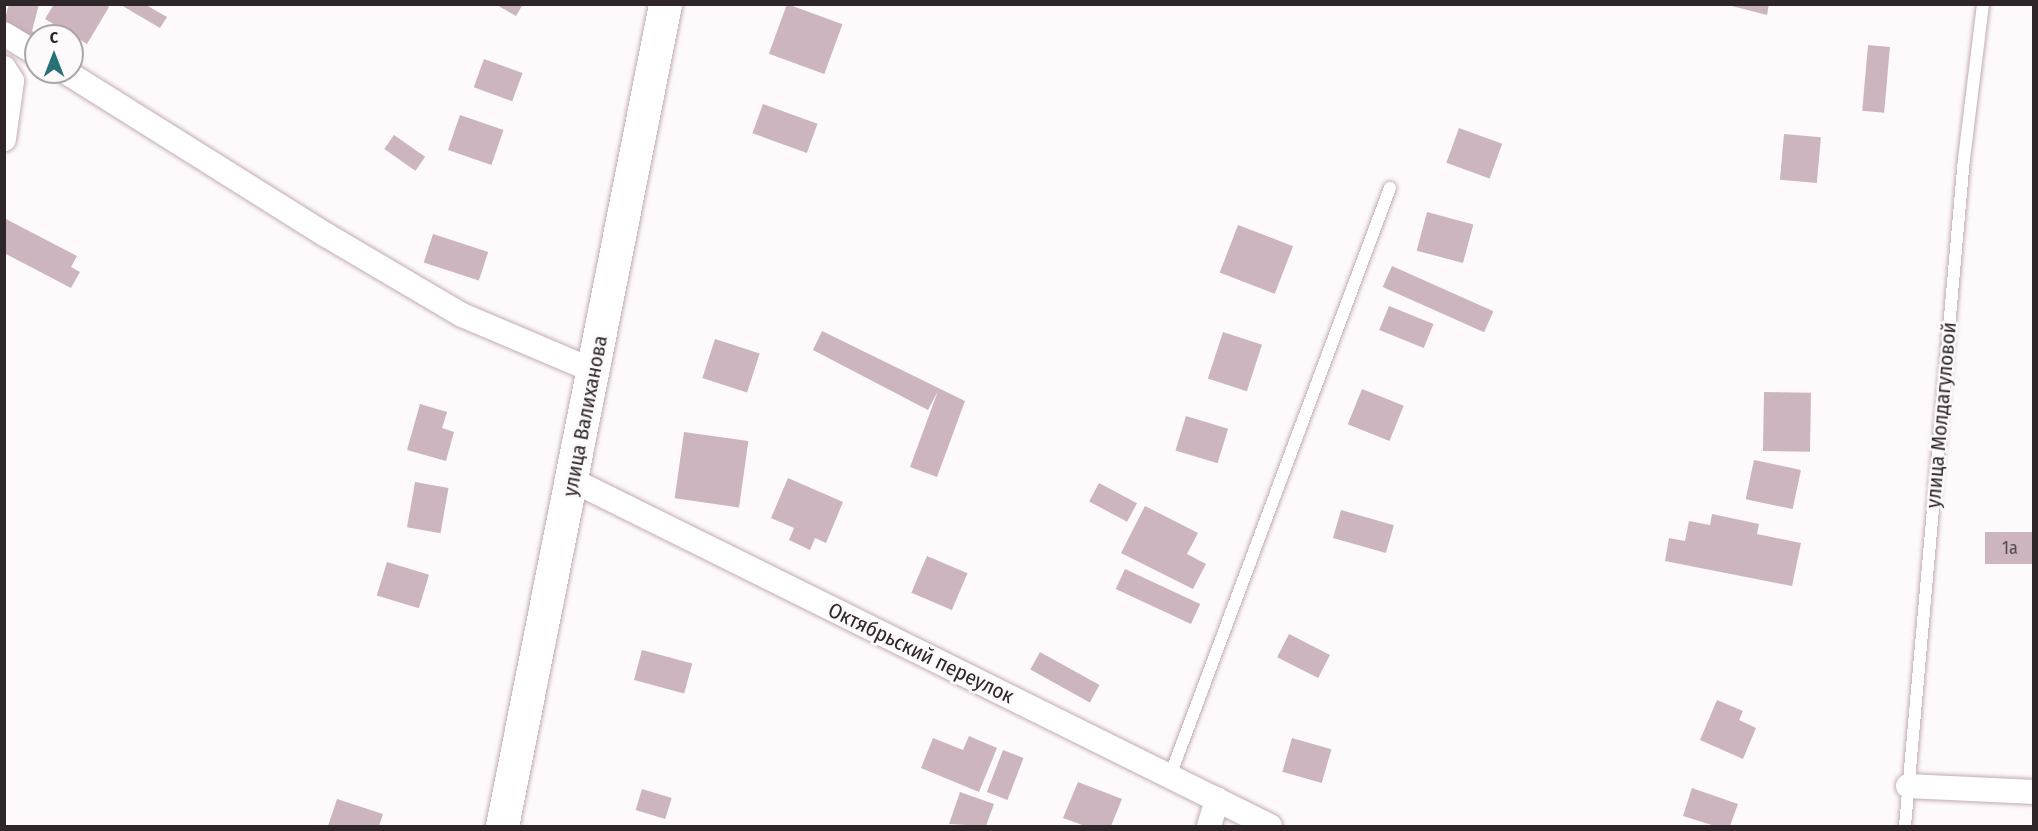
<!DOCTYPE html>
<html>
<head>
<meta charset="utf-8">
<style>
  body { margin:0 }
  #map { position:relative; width:2038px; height:831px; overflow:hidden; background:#fefafb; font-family:"Fira Sans Condensed",sans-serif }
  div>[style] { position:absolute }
  .building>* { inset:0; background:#ccb5be; transform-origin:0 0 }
  .roads { filter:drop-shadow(0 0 2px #c2abb4) drop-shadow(0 0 2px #c2abb4) }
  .lane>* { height:12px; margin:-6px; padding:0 6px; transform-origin:6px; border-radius:6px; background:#fff }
  .street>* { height:24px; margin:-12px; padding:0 12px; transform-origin:12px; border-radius:12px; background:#fff }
  .secondary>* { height:33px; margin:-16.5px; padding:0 16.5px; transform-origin:16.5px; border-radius:16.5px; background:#fff }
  span { translate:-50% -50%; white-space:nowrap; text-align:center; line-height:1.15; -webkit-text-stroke:5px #fefafb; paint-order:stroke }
  .number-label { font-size:18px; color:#564a4e }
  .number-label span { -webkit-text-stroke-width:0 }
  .street-label { font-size:21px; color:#2f2629 }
  .frame { position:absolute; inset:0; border:6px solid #2f2629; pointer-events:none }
  .north { position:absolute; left:24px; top:24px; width:60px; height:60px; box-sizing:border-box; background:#fefafb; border:2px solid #aba5a7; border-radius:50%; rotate:0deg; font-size:16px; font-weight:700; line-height:24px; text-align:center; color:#2f2629 }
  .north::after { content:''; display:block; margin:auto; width:21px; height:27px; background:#267078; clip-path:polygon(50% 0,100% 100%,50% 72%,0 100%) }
</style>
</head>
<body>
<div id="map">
  <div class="building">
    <div style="clip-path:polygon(9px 4px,39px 4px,32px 31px,41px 36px,36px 36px,36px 47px,4px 22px)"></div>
    <div style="clip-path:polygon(54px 4px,105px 4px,109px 7px,87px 44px,45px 19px)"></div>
    <div style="clip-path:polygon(495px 4px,523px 4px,516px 16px)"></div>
    <div style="left:787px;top:4px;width:59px;height:53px;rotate:20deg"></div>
    <div style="clip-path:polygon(1724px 4px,1769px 4px,1767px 15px)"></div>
    <div style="clip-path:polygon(121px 5px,146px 5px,167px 17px,160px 28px)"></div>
    <div style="left:1868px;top:45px;width:22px;height:66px;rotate:5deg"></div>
    <div style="left:484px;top:59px;width:41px;height:30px;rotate:20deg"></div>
    <div style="left:763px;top:104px;width:58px;height:31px;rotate:20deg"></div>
    <div style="left:460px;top:115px;width:46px;height:37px;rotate:19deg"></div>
    <div style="left:1459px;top:128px;width:46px;height:37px;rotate:20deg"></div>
    <div style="left:1784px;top:134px;width:37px;height:46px;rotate:5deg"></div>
    <div style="left:394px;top:135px;width:38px;height:17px;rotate:35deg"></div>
    <div style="left:1427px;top:212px;width:48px;height:40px;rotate:15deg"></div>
    <div style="clip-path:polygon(4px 218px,77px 256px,71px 267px,80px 272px,71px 288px,4px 253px)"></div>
    <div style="left:1238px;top:225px;width:59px;height:51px;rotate:21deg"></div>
    <div style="left:433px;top:234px;width:58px;height:30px;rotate:18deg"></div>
    <div style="left:1392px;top:266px;width:111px;height:23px;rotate:24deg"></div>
    <div style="left:1389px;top:306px;width:48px;height:26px;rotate:22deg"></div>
    <div style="clip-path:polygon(822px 331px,965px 401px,937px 477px,910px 467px,938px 391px,928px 410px,813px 350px)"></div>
    <div style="left:1223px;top:332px;width:41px;height:49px;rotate:18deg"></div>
    <div style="left:715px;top:339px;width:47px;height:41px;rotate:18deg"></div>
    <div style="left:1362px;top:389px;width:45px;height:38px;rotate:22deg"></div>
    <div style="left:1764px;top:392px;width:47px;height:59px;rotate:1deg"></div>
    <div style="clip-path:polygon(420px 404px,447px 412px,442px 428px,454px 432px,446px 461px,407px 450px)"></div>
    <div style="left:1186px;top:416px;width:44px;height:36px;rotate:17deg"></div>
    <div style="left:684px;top:432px;width:65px;height:67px;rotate:8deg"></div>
    <div style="left:1754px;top:460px;width:48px;height:40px;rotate:12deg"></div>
    <div style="clip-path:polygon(788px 478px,843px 502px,826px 543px,815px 538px,810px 550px,789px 540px,794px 528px,771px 518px)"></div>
    <div style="left:415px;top:482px;width:34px;height:46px;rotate:10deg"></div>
    <div style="left:1099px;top:483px;width:43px;height:21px;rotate:28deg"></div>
    <div style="clip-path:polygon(1145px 506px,1198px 533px,1187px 554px,1206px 564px,1193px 589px,1121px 553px)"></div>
    <div style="left:1341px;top:510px;width:55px;height:29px;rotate:16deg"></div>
    <div style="clip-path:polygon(1712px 514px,1759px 524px,1757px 534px,1801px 543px,1792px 586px,1665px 561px,1669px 538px,1685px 541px,1689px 521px,1710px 525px)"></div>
    <div style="left:1985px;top:532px;width:49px;height:32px"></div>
    <div style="left:927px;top:556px;width:44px;height:40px;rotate:23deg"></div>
    <div style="left:387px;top:562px;width:44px;height:35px;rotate:17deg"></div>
    <div style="left:1125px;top:569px;width:83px;height:22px;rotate:25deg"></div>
    <div style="left:1289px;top:634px;width:46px;height:26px;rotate:27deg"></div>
    <div style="left:642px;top:650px;width:52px;height:31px;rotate:15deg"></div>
    <div style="left:1040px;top:652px;width:68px;height:20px;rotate:29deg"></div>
    <div style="clip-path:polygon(1717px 700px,1743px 711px,1739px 720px,1756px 728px,1743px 759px,1700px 740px)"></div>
    <div style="clip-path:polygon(969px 736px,997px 748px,979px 792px,921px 768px,933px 738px,963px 750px)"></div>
    <div style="left:1292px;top:738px;width:41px;height:35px;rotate:16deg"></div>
    <div style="left:1003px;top:750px;width:22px;height:45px;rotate:21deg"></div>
    <div style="clip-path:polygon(1078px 782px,1122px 799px,1111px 826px,1085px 826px,1063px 818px)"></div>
    <div style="clip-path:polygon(1692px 788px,1738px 804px,1730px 826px,1715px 826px,1683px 816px)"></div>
    <div style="left:642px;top:789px;width:31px;height:22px;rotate:17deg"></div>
    <div style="clip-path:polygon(960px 792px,994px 804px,986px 826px,949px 824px)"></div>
    <div style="clip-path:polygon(337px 799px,383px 814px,379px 826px,328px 826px)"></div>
  </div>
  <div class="roads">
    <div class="lane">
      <div style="left:1170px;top:776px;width:628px;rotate:-69.49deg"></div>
      <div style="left:1905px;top:826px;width:670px;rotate:-84.95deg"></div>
      <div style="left:1964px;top:159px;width:156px;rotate:-83deg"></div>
    </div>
    <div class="street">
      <div style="left:4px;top:34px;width:37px;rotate:31deg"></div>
      <div style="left:4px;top:68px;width:15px;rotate:58deg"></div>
      <div style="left:12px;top:81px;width:59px;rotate:97.9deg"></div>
      <div style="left:66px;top:72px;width:307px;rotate:32.1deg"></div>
      <div style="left:326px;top:235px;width:158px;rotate:30.5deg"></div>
      <div style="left:462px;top:315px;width:143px;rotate:23deg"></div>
      <div style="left:572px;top:480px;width:779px;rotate:26.37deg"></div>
      <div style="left:1908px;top:786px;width:126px;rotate:2.7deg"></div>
      <div style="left:1209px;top:826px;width:28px;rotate:-73deg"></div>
    </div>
    <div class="secondary">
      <div style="left:502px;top:826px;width:838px;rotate:-78.78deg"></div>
    </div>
  </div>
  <div class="number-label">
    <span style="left:2010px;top:548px">1а</span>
  </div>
  <div class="street-label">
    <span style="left:1941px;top:415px;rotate:-85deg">улица Молдагуловой</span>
    <span style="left:585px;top:416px;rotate:-79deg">улица Валиханова</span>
    <span style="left:921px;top:653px;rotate:26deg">Октябрьский переулок</span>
  </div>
  <div class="frame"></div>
  <div class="north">С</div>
</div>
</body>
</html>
